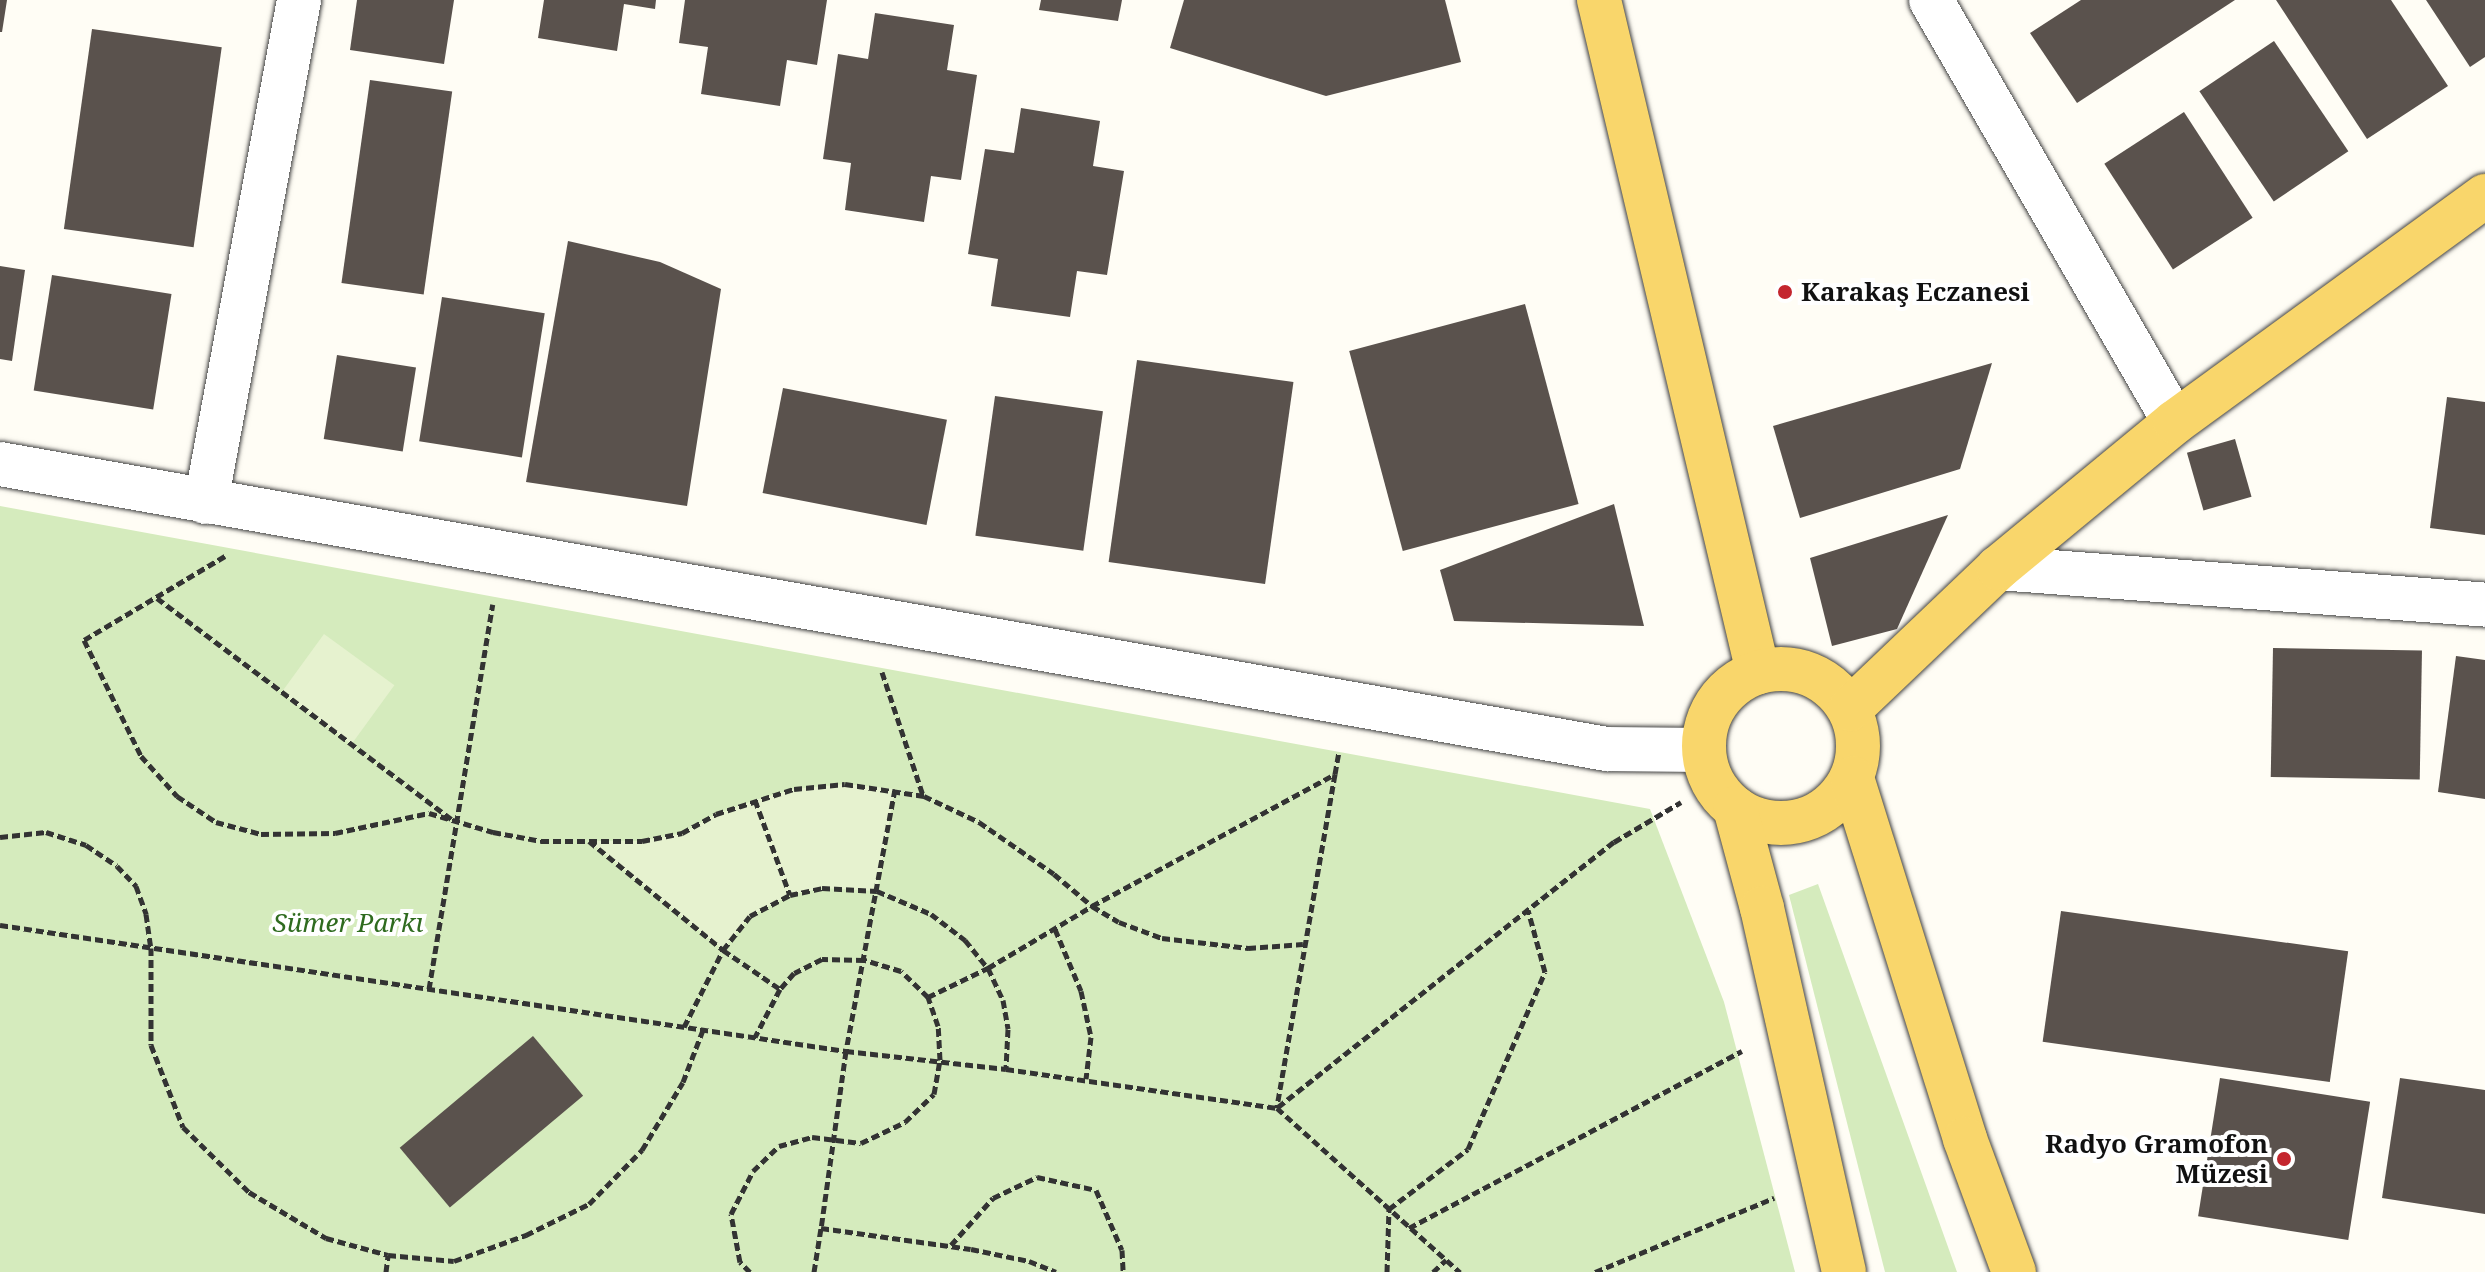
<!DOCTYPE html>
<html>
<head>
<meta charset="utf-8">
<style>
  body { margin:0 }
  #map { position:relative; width:2485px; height:1272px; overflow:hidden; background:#fffdf5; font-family:"Noto Serif",serif }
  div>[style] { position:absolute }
  .green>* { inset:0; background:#d5ebbd }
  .pitch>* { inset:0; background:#e6f2cf; transform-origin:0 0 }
  .building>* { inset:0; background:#5a524d; transform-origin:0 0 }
  .path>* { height:5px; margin-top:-2.5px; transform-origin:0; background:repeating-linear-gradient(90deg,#333 0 8px,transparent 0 12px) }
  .roads { filter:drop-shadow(0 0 2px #444) drop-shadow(0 0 2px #444) }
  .minor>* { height:44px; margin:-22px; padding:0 22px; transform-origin:22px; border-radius:22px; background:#fff }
  .major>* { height:44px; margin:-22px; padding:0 22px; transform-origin:22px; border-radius:22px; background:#f9d66b }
  .major>.ring { margin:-22px; padding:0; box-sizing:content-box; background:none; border:44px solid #f9d66b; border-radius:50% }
  .dots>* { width:22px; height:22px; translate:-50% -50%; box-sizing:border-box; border:4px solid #fff; border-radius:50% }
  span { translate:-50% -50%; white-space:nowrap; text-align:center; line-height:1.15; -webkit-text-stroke:8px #fff; paint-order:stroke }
  .poi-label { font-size:26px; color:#111; font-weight:700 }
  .left { translate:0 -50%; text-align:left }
  .right { translate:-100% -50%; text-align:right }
  .park-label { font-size:26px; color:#2f6b1f; font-style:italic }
</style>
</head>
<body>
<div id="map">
  <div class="green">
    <div style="clip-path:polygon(0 506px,1650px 809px,1724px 1002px,1795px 1272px,0 1272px)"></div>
    <div style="clip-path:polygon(1818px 884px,1957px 1272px,1885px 1272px,1789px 895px)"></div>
  </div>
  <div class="pitch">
    <div style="left:324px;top:634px;width:87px;height:73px;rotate:36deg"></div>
    <div style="clip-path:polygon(845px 784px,895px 789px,877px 891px,822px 888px,790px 895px,750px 916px,723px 950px,589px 841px,642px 841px,682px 833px,716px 814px,755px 800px,794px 789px)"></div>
  </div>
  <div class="building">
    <div style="clip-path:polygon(0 0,7px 0,2px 32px,0 32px)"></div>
    <div style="clip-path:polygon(357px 0,454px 0,444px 64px,350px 50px)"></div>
    <div style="clip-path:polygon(544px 0,656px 0,655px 9px,624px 4px,617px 51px,538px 38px)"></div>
    <div style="clip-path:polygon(685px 0,827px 0,817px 65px,787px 60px,780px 106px,701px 94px,708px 47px,679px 43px)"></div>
    <div style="clip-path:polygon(1041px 0,1122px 0,1118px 21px,1039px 10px)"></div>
    <div style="clip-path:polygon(1184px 0,1445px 0,1461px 62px,1326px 96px,1170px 48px)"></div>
    <div style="clip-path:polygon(2081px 0,2235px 0,2077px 103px,2030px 33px)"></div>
    <div style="clip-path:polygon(2276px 0,2391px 0,2448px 86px,2367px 139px)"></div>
    <div style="clip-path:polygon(2426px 0,2485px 0,2485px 57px,2470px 67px)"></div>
    <div style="clip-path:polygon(875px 13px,954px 25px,947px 70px,977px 75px,961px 180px,931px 176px,924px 222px,845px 210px,851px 163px,823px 159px,838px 54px,868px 59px)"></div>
    <div style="left:92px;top:29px;width:131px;height:202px;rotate:8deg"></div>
    <div style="left:2274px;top:41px;width:133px;height:90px;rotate:56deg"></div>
    <div style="left:370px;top:80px;width:83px;height:205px;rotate:8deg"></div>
    <div style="clip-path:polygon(1021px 108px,1100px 121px,1093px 166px,1124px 171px,1107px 275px,1077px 271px,1070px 317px,991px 306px,998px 259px,968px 254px,985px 149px,1014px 153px)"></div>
    <div style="left:2184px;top:112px;width:126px;height:95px;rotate:57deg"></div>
    <div style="clip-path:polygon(568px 241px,660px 262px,721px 289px,687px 506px,526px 482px)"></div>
    <div style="clip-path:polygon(0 266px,25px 270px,12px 361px,0 359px)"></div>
    <div style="left:52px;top:275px;width:121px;height:117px;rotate:9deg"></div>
    <div style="left:442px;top:297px;width:104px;height:146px;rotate:9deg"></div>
    <div style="left:1525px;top:304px;width:207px;height:182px;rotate:75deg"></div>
    <div style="left:337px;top:355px;width:80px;height:85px;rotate:9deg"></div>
    <div style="left:1137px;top:360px;width:158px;height:204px;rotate:8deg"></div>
    <div style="clip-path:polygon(1992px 363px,1960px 469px,1800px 518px,1773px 426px)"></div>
    <div style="left:783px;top:388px;width:167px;height:107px;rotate:11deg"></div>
    <div style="left:995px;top:396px;width:109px;height:141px;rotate:8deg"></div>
    <div style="clip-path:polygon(2447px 397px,2485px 402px,2485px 535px,2430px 528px)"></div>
    <div style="left:2235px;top:439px;width:60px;height:50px;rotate:74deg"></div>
    <div style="clip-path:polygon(1614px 504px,1644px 626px,1454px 621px,1440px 570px)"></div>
    <div style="clip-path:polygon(1948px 515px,1897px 629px,1832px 646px,1810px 558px)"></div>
    <div style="left:2273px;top:648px;width:149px;height:129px;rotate:1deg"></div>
    <div style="clip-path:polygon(2456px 656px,2485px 660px,2485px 799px,2438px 792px)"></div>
    <div style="left:2061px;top:911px;width:290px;height:132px;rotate:8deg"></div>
    <div style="left:533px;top:1036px;width:78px;height:174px;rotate:50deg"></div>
    <div style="left:2220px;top:1078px;width:152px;height:140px;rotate:9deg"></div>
    <div style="clip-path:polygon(2400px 1078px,2485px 1090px,2485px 1214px,2382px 1198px)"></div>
  </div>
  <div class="path">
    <div style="left:225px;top:556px;width:164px;rotate:149.2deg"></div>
    <div style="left:84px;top:640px;width:129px;rotate:63.8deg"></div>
    <div style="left:141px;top:756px;width:54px;rotate:48deg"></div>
    <div style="left:177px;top:796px;width:47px;rotate:33.7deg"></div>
    <div style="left:216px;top:822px;width:47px;rotate:14.9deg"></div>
    <div style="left:261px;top:834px;width:74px;rotate:-0.8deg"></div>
    <div style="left:335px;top:833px;width:96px;rotate:-12deg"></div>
    <div style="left:429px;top:813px;width:67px;rotate:16.5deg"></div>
    <div style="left:493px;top:832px;width:49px;rotate:10.6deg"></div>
    <div style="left:541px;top:841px;width:101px"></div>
    <div style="left:642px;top:841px;width:41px;rotate:-11.3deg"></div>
    <div style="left:682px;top:833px;width:39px;rotate:-29deg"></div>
    <div style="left:716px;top:814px;width:82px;rotate:-17.8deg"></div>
    <div style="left:794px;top:789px;width:51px;rotate:-5.6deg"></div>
    <div style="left:845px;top:784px;width:80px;rotate:8.6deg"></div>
    <div style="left:924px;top:796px;width:61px;rotate:25.3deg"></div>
    <div style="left:979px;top:822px;width:91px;rotate:34.7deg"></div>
    <div style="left:1054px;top:874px;width:50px;rotate:40.1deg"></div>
    <div style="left:1092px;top:906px;width:277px;rotate:-28.5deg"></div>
    <div style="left:1335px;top:774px;width:339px;rotate:99.9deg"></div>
    <div style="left:157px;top:598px;width:368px;rotate:36.9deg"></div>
    <div style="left:882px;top:672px;width:130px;rotate:71.6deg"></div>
    <div style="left:1335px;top:774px;width:23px;rotate:-80deg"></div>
    <div style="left:895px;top:789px;width:267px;rotate:100.6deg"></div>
    <div style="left:846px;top:1051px;width:179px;rotate:98deg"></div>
    <div style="left:821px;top:1228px;width:151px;rotate:8deg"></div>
    <div style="left:971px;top:1249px;width:59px;rotate:11.7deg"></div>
    <div style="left:1029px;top:1261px;width:29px;rotate:22deg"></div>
    <div style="left:755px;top:800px;width:101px;rotate:69.8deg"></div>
    <div style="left:0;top:837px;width:46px;rotate:-6.2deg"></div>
    <div style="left:46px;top:832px;width:42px;rotate:18deg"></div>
    <div style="left:86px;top:845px;width:37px;rotate:34deg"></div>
    <div style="left:117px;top:866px;width:28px;rotate:46deg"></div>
    <div style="left:136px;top:886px;width:30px;rotate:70deg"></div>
    <div style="left:146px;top:914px;width:34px;rotate:82deg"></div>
    <div style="left:151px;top:948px;width:97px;rotate:90deg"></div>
    <div style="left:151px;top:1045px;width:88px;rotate:68.7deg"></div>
    <div style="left:183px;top:1127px;width:93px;rotate:44.6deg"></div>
    <div style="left:249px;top:1192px;width:90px;rotate:30.9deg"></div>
    <div style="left:326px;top:1238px;width:64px;rotate:15.3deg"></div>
    <div style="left:388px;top:1255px;width:66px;rotate:5.2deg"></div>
    <div style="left:454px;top:1261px;width:77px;rotate:-19.9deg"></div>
    <div style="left:526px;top:1235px;width:70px;rotate:-26.2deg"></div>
    <div style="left:589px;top:1204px;width:76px;rotate:-45.5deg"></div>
    <div style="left:642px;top:1150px;width:79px;rotate:-58.9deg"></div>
    <div style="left:683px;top:1082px;width:56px;rotate:-69deg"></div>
    <div style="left:589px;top:841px;width:173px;rotate:39.1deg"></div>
    <div style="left:723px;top:950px;width:69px;rotate:34.4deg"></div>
    <div style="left:0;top:925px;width:855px;rotate:8.47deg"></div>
    <div style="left:846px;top:1051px;width:161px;rotate:6.4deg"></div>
    <div style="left:1006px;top:1069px;width:274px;rotate:8.2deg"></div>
    <div style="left:1277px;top:1108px;width:246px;rotate:41.9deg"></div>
    <div style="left:1055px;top:929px;width:67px;rotate:67.2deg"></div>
    <div style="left:1081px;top:991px;width:47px;rotate:77.7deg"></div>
    <div style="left:1091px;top:1037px;width:42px;rotate:96.8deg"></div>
    <div style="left:429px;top:989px;width:390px;rotate:-80.6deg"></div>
    <div style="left:928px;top:997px;width:67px;rotate:-25.8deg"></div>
    <div style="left:988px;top:968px;width:121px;rotate:-30.8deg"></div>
    <div style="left:1092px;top:906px;width:31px;rotate:31deg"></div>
    <div style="left:1119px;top:922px;width:46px;rotate:20.4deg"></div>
    <div style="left:1162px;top:938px;width:87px;rotate:6.6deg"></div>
    <div style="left:1248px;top:948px;width:55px;rotate:-4.2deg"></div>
    <div style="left:684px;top:1027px;width:86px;rotate:-63.1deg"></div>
    <div style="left:723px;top:950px;width:43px;rotate:-51.5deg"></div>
    <div style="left:750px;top:916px;width:45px;rotate:-27.7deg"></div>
    <div style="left:790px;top:895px;width:33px;rotate:-12deg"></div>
    <div style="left:822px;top:888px;width:55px;rotate:3.1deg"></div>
    <div style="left:877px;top:891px;width:59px;rotate:23.1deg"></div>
    <div style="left:931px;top:914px;width:43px;rotate:37.4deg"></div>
    <div style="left:965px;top:940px;width:36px;rotate:51deg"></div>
    <div style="left:988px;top:968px;width:35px;rotate:65deg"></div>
    <div style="left:1003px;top:1000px;width:29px;rotate:80deg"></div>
    <div style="left:1008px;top:1029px;width:40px;rotate:92.9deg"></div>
    <div style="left:1278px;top:1107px;width:428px;rotate:-38.3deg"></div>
    <div style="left:1614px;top:842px;width:78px;rotate:-30.8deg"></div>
    <div style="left:1409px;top:1228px;width:377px;rotate:-28deg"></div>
    <div style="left:951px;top:1245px;width:63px;rotate:-48.2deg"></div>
    <div style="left:993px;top:1198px;width:49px;rotate:-25.5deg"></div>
    <div style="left:1037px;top:1177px;width:60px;rotate:12.4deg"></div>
    <div style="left:1096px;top:1190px;width:65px;rotate:66.6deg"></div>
    <div style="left:1122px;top:1250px;width:22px;rotate:87deg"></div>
    <div style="left:386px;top:1272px;width:17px;rotate:-83deg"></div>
    <div style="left:750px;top:1272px;width:14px;rotate:-135deg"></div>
    <div style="left:740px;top:1262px;width:49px;rotate:-100.6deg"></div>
    <div style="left:731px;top:1214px;width:48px;rotate:-62.9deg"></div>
    <div style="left:753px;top:1171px;width:36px;rotate:-44deg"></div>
    <div style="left:779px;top:1146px;width:34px;rotate:-15deg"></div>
    <div style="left:812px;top:1137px;width:49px;rotate:7deg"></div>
    <div style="left:861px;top:1143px;width:49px;rotate:-25.5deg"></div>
    <div style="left:905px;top:1122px;width:40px;rotate:-44deg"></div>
    <div style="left:934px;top:1094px;width:35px;rotate:-80deg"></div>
    <div style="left:940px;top:1060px;width:34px;rotate:-93deg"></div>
    <div style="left:938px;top:1026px;width:31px;rotate:-109deg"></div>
    <div style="left:928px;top:997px;width:37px;rotate:-136deg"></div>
    <div style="left:901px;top:971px;width:39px;rotate:-163deg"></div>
    <div style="left:864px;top:960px;width:42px;rotate:-178.6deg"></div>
    <div style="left:822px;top:959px;width:31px;rotate:153deg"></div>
    <div style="left:794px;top:973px;width:21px;rotate:131deg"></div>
    <div style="left:780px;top:989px;width:54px;rotate:117.5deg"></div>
    <div style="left:814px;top:1272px;width:45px;rotate:-81deg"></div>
    <div style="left:1387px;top:1272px;width:63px;rotate:-88.2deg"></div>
    <div style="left:1389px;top:1209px;width:99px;rotate:-37.2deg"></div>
    <div style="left:1468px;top:1149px;width:193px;rotate:-66.5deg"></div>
    <div style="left:1545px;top:972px;width:64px;rotate:-105.3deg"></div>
    <div style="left:1433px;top:1272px;width:18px;rotate:-43deg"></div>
    <div style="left:1595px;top:1272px;width:194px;rotate:-22.5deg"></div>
  </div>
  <div class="roads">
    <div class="minor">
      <div style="left:1931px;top:0;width:487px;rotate:60deg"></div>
      <div style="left:0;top:464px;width:1632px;rotate:10.06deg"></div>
      <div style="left:1607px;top:749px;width:96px;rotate:0.6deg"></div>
      <div style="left:206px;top:502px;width:511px;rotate:-79.5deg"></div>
      <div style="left:1998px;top:568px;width:488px;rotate:4.3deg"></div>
    </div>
    <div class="major">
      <div style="left:1599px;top:0;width:691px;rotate:76.69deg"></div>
      <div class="ring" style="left:1704px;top:669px;width:110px;height:110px"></div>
      <div style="left:1850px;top:709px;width:204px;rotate:-43.6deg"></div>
      <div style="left:1998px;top:568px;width:229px;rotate:-39.5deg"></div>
      <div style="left:2175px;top:422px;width:384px;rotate:-36.1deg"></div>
      <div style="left:1852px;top:778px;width:378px;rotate:72.6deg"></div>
      <div style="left:1965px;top:1139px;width:142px;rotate:69.8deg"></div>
      <div style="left:1735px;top:808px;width:104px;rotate:74.9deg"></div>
      <div style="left:1762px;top:908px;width:373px;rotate:77.3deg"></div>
    </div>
  </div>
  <div class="dots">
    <div style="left:1785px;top:292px;background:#c4262e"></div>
    <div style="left:2284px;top:1159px;background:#c4262e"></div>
  </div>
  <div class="poi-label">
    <span class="left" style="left:1801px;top:292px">Karakaş Eczanesi</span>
    <span class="right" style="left:2268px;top:1159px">Radyo Gramofon<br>Müzesi</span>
  </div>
  <div class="park-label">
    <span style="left:348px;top:923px">Sümer Parkı</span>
  </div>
</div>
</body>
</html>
